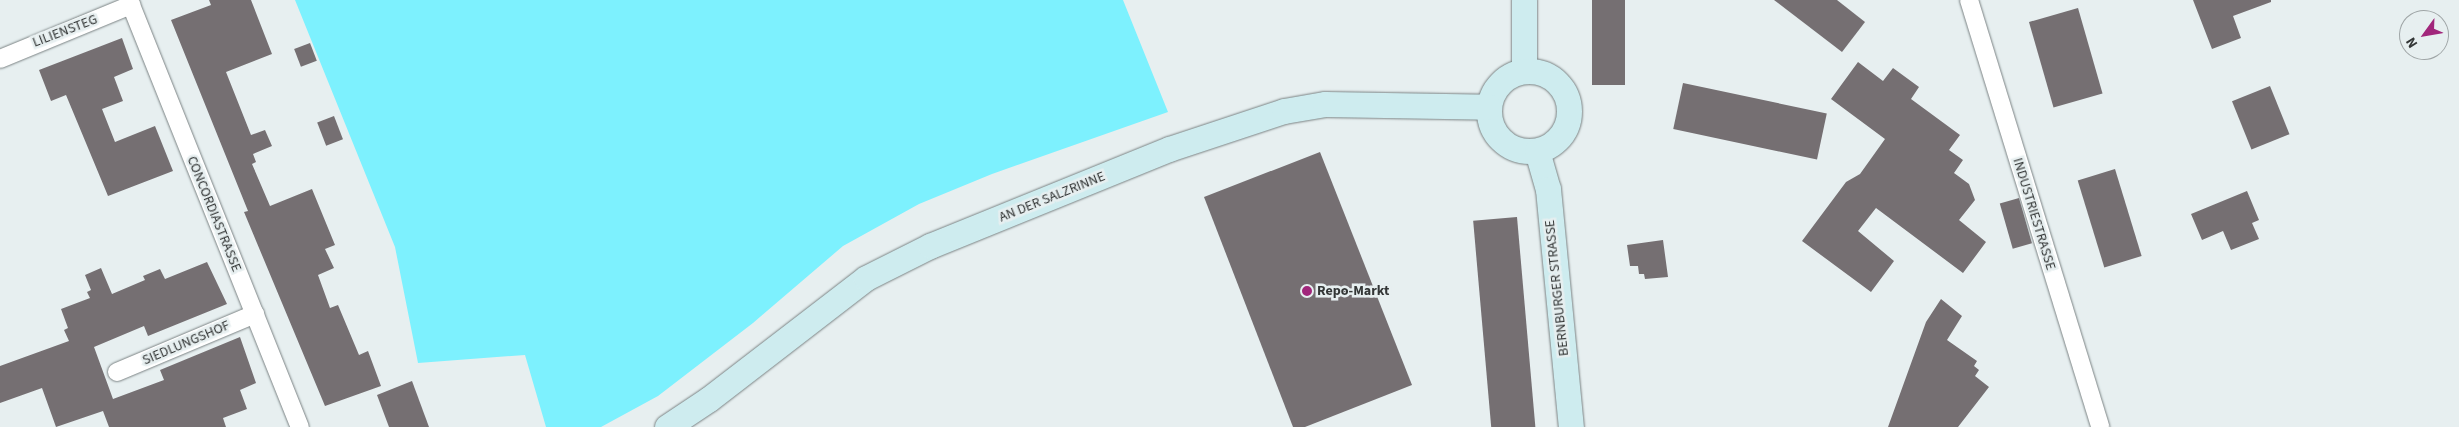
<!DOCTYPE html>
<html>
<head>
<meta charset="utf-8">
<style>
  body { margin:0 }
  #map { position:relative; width:2459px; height:427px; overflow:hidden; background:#e7eff0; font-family:"Source Sans 3",sans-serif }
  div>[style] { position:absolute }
  .green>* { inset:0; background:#7df1fe }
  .building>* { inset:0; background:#756f72; transform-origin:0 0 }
  .roads { filter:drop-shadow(0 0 1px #7b8384) drop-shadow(0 0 1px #7b8384) }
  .street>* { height:18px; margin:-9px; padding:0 9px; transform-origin:9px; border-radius:9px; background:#fff }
  .secondary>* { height:25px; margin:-12.5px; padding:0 12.5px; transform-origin:12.5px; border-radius:12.5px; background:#ceecef }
  .secondary>.ring { margin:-12.5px; padding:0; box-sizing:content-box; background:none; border:25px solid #ceecef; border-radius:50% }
  .dots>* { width:14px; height:14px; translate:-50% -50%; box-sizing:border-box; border:2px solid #e7eff0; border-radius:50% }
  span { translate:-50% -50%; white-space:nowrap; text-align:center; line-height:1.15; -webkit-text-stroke:5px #e7eff0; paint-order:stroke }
  .street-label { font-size:14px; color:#333636 }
  .poi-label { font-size:14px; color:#333636; font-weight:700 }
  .left { translate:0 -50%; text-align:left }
  .north { position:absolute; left:2399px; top:10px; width:50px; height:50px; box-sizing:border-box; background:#e7eff0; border:1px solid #9fa5a6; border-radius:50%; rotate:238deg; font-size:14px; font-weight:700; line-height:20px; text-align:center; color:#333636 }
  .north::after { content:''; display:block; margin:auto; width:18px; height:22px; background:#a1267b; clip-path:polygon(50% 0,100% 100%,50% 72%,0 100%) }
</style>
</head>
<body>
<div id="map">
  <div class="green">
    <div style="clip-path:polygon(295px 0,1123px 0,1168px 112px,992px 174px,919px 204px,843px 246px,753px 323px,658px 396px,601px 427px,546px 427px,525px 355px,418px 363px,395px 247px)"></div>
  </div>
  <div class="building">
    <div style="clip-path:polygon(209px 0,251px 0,272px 54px,226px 72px,251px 135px,265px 130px,272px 146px,253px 154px,256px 162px,252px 164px,270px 206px,312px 189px,335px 245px,325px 249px,334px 268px,318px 275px,330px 308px,338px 305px,359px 355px,368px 351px,381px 386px,325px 406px,244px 212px,248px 211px,171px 20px,211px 5px)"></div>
    <div style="left:1592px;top:0;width:33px;height:85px"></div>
    <div style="clip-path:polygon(1774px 0,1837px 0,1865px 22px,1842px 52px)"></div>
    <div style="clip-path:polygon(2193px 0,2271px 0,2271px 2px,2233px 16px,2241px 38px,2212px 49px)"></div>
    <div style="left:2078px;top:8px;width:89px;height:51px;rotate:74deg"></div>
    <div style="clip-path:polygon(122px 38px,133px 69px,114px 77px,123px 101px,102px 109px,115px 142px,155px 126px,173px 171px,108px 196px,66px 95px,51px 101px,39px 70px)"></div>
    <div style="left:310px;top:43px;width:19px;height:17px;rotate:69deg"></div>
    <div style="clip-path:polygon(1858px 62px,1883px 81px,1893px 68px,1919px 87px,1911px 99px,1960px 135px,1949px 150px,1963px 160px,1954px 173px,1969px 184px,1975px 200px,1959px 220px,1986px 242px,1963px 273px,1876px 208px,1858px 231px,1894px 261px,1871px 292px,1802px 241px,1846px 182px,1860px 174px,1885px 139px,1831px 99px)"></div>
    <div style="left:1683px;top:83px;width:147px;height:47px;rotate:12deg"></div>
    <div style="left:2270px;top:86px;width:52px;height:41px;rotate:68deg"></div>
    <div style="left:334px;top:116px;width:25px;height:18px;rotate:69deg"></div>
    <div style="clip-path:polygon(1320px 152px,1412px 385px,1305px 427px,1293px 427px,1204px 197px)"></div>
    <div style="left:2115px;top:169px;width:91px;height:39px;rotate:73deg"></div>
    <div style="clip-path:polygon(2247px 191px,2259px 220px,2252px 223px,2259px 239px,2231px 250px,2223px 231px,2202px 240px,2191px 214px)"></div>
    <div style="left:2019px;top:198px;width:47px;height:20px;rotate:74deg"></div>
    <div style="left:1517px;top:217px;width:211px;height:44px;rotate:85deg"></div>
    <div style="clip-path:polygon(1663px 240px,1668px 277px,1645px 279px,1644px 274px,1639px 274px,1638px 266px,1630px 266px,1627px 245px)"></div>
    <div style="clip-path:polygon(207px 262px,227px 304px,148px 336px,144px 326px,94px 347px,113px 399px,164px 380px,160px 370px,240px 337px,256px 383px,240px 390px,247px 409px,223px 418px,226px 427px,109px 427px,103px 411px,56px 427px,42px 388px,0 403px,0 366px,69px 341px,64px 330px,68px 328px,61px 309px,90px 298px,87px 292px,91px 290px,85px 275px,101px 268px,112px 294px,145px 280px,143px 276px,160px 269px,165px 279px)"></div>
    <div style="clip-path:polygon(1941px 299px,1962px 316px,1947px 340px,1977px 361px,1974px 366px,1979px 370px,1975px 376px,1989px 387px,1958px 427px,1888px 427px,1926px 322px)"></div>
    <div style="clip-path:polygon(412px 381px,429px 427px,389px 427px,377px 395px)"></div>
  </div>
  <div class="roads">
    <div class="street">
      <div style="left:129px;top:0;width:460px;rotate:68.2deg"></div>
      <div style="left:1969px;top:0;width:447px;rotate:72.9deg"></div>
      <div style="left:0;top:59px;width:142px;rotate:-22.4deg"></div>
      <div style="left:117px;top:372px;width:150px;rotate:-22.8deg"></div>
    </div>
    <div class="secondary">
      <div style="left:1524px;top:0;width:71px;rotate:90deg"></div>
      <div class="ring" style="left:1489px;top:71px;width:55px;height:55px"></div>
      <div style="left:1537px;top:151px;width:40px;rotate:74deg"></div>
      <div style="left:1548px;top:189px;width:239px;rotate:84.5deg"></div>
      <div style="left:667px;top:427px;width:50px;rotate:-33.7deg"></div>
      <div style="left:709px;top:399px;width:198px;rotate:-37.6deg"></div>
      <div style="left:866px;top:278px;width:72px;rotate:-26.6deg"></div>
      <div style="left:930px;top:246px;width:258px;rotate:-22.1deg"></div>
      <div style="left:1169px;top:149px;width:121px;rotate:-18.3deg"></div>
      <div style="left:1284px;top:111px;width:42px;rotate:-9.7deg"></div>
      <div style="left:1325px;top:104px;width:164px;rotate:1deg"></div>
    </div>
  </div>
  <div class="dots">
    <div style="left:1307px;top:291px;background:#a1267b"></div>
  </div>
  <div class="street-label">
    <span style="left:65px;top:31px;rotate:-21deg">LILIENSTEG</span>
    <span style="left:1052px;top:197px;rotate:-22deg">AN DER SALZRINNE</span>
    <span style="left:214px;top:214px;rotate:68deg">CONCORDIASTRASSE</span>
    <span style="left:2034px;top:214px;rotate:73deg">INDUSTRIESTRASSE</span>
    <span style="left:1557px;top:288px;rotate:-96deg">BERNBURGER STRASSE</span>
    <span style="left:186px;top:343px;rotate:-23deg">SIEDLUNGSHOF</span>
  </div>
  <div class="poi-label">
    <span class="left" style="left:1317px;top:291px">Repo-Markt</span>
  </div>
  <div class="north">N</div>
</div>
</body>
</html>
